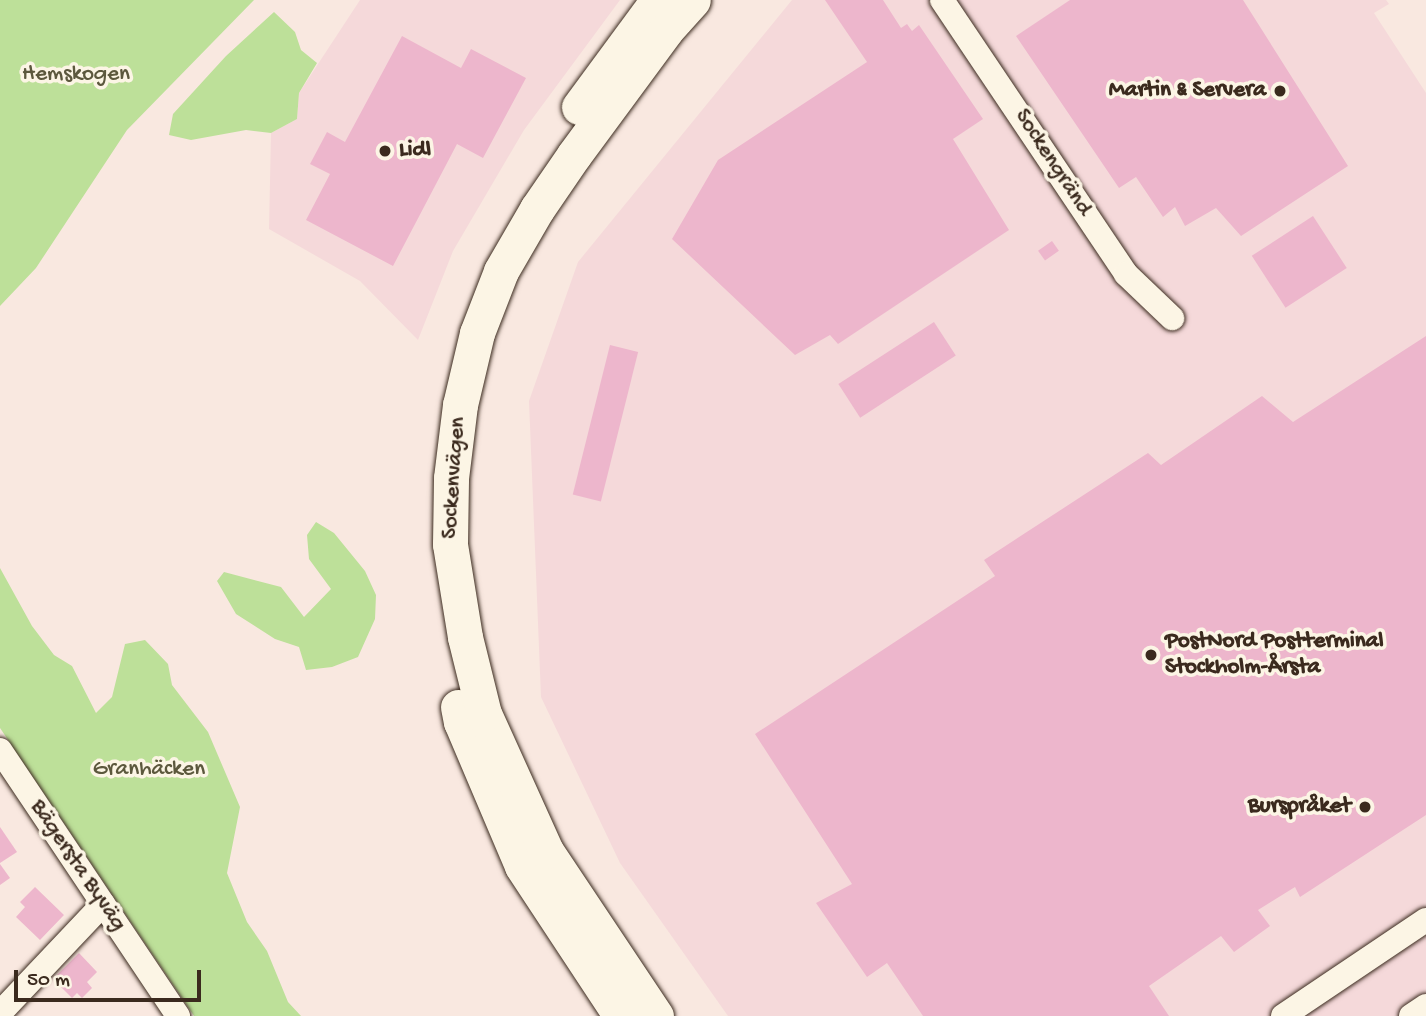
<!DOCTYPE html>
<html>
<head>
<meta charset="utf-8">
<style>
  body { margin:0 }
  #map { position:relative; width:1426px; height:1016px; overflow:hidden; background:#f9e8e0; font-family:"Gochi Hand",sans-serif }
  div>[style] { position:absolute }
  .built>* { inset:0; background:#f5d9da }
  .green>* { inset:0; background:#bde099 }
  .building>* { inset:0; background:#edb6cc; transform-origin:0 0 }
  .roads { filter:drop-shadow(0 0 2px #3b2a1e) drop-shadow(0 0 2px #3b2a1e) }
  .street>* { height:24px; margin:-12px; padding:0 12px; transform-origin:12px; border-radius:12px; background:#fcf5e5 }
  .secondary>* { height:35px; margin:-17.5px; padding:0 17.5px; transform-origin:17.5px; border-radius:17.5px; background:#fcf5e5 }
  .dots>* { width:19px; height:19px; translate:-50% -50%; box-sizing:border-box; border:4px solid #fcf5e5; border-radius:50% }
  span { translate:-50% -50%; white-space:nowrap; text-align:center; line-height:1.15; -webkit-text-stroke:7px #fcf5e5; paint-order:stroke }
  .park-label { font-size:23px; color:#5c583d }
  .poi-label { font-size:23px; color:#3b2a1e; font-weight:700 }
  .right { translate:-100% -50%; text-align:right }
  .left { translate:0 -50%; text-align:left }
  .street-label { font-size:23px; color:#3b2a1e }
  .scale { position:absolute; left:14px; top:970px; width:187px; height:32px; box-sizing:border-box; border:4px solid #3b2a1e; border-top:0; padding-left:9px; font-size:21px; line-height:24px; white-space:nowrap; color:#3b2a1e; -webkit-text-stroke:5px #fcf5e5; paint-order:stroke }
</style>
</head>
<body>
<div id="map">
  <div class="built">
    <div style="clip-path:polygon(360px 0,620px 0,524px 130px,453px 251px,418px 340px,360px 281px,269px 229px,271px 133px,297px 119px,299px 93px)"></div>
    <div style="clip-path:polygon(792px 0,1386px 0,1389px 4px,1374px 13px,1426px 93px,1426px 1016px,728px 1016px,620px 863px,541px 697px,529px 401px,578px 262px)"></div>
  </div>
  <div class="green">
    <div style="clip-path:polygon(0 0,254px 0,127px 130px,36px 268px,0 306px)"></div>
    <div style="clip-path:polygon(274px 12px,295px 32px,301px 50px,317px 63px,299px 93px,297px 119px,271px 133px,246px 130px,191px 140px,169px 135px,173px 114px,226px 56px)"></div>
    <div style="clip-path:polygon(316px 522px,334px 533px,365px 571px,376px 595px,375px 619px,358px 657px,332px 667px,306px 670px,299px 647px,275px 639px,236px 614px,217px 581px,224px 572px,281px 587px,304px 617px,331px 589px,309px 559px,307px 535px)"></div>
    <div style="clip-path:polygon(0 568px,32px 626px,54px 655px,72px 666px,96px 713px,112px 697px,125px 644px,145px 640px,168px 664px,172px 685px,208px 732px,240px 807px,227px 873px,247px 922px,267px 951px,288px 1002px,301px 1016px,194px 1016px,0 728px)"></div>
  </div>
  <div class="building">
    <div style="clip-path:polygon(825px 0,883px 0,901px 28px,907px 24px,912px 31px,919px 25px,983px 119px,953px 139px,1009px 230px,838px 344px,830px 335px,795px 355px,672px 239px,718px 160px,867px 62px)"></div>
    <div style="clip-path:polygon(1070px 0,1243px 0,1348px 166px,1241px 236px,1216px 208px,1185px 226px,1175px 207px,1163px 217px,1136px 177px,1119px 188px,1016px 36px)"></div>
    <div style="clip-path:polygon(402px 36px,461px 68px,471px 49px,526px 78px,483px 158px,457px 144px,393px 266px,306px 220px,330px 174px,310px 164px,327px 132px,345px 142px)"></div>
    <div style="left:1313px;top:216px;width:62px;height:73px;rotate:57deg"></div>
    <div style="left:1052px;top:241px;width:12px;height:17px;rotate:55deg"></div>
    <div style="left:934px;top:322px;width:40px;height:114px;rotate:57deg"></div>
    <div style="clip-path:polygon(1426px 336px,1426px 815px,1300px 897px,1295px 887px,1258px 910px,1270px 926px,1234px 952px,1221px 936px,1149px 986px,1169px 1016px,923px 1016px,887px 963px,867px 977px,816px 903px,852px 884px,755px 734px,995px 576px,984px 560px,1148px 453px,1161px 465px,1262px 396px,1293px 422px)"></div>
    <div style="left:610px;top:345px;width:29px;height:154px;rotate:14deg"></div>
    <div style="clip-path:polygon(0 827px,17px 852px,0 863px)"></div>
    <div style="clip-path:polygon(0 864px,10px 878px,0 885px)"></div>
    <div style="clip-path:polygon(35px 887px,64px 915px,40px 940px,16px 917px,25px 907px,20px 902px)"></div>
    <div style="clip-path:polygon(79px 953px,97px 972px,87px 982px,92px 988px,82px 998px,77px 993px,72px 998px,53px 979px)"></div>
  </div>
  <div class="roads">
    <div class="street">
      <div style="left:942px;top:0;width:330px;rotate:56.1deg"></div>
      <div style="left:1126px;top:274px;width:64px;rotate:43.7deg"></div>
      <div style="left:0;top:750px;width:320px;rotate:56.2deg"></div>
      <div style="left:0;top:1013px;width:150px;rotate:-46.6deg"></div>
      <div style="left:1283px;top:1016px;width:172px;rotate:-33.9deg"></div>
      <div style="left:1411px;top:1016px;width:18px;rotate:-34deg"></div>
    </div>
    <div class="secondary">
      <div style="left:579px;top:107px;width:133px;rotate:-53.6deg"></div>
      <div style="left:458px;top:707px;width:15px;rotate:79deg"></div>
      <div style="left:461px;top:722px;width:156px;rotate:67deg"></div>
      <div style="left:522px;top:866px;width:180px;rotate:56.6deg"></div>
      <div style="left:656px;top:1016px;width:198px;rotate:-123.7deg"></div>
      <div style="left:546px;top:851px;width:150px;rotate:-114.3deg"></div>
      <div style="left:484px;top:714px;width:79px;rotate:-103.9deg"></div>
      <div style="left:465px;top:637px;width:94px;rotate:-99.2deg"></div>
      <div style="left:450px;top:544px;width:66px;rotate:-89.1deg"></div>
      <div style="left:451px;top:478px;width:74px;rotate:-83deg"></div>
      <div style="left:460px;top:405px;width:74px;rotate:-76.7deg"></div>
      <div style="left:477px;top:333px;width:66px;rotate:-68.8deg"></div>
      <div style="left:501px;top:271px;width:72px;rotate:-59.9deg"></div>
      <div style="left:537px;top:209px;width:65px;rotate:-55.6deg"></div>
      <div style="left:574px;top:155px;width:155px;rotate:-53.6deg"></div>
      <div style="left:666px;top:30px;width:40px;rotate:-48deg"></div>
    </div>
  </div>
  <div class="dots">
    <div style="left:1280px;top:91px;background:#3b2a1e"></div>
    <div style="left:385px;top:151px;background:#3b2a1e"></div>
    <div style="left:1151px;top:655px;background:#3b2a1e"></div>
    <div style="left:1365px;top:807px;background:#3b2a1e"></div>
  </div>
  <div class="park-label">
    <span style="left:76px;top:75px">Hemskogen</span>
    <span style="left:149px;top:770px">Granhäcken</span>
  </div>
  <div class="poi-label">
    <span class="right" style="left:1266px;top:91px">Martin &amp; Servera</span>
    <span class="left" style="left:399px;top:151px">Lidl</span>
    <span class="left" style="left:1165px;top:655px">PostNord Postterminal<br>Stockholm-Årsta</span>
    <span class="right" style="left:1351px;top:807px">Burspråket</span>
  </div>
  <div class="street-label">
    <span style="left:1052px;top:163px;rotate:57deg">Sockengränd</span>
    <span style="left:455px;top:478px;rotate:-86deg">Sockenvägen</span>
    <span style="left:77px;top:866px;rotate:56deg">Bägersta Byväg</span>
  </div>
  <div class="scale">50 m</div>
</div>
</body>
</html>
